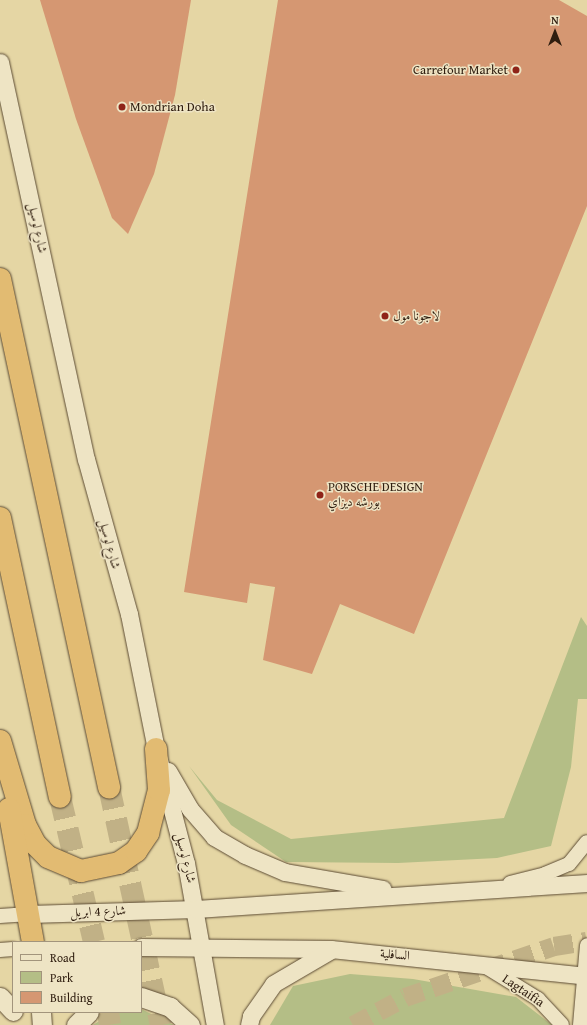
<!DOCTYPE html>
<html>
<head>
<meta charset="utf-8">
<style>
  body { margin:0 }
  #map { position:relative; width:587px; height:1025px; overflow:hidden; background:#e5d6a4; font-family:"Gentium Book Plus",Amiri,serif }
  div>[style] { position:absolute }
  .green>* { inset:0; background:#b4be86 }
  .building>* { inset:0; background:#d59772 }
  .secondary-tunnel>* { height:19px; margin-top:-9.5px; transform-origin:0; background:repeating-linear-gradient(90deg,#c1b186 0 19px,transparent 0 29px) }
  .trunk-tunnel>* { height:22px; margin-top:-11px; transform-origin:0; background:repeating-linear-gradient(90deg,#c1b186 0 22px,transparent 0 33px) }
  .roads { filter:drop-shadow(0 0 1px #5c4b34) drop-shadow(0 0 1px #5c4b34) }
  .minor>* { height:14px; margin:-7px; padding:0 7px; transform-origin:7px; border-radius:7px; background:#eee4c4 }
  .tertiary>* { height:17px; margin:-8.5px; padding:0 8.5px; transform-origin:8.5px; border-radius:8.5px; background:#eee4c4 }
  .secondary>* { height:19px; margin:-9.5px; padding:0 9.5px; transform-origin:9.5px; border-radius:9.5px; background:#eee4c4 }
  .trunk>* { height:22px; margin:-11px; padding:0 11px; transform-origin:11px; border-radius:11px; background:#e2bb72 }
  .dots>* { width:11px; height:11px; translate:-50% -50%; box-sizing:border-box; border:2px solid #eee4c4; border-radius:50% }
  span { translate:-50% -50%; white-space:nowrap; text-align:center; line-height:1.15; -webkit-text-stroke:3px #eee4c4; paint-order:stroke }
  .poi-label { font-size:13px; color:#2f1d0f }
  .right { translate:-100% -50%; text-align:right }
  .left { translate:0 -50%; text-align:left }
  .street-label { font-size:13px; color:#2f1d0f }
  .legend { position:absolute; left:12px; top:941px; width:130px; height:72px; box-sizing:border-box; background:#eee4c4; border:1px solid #a2947c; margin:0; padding:5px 7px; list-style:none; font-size:12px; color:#2f1d0f }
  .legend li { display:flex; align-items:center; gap:8px; height:20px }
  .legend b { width:20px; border:1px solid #a2947c }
  .north { position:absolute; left:535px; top:12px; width:40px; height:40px; -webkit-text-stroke:3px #eee4c4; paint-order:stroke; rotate:0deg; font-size:11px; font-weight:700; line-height:16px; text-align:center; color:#2f1d0f }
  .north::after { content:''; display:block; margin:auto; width:14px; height:18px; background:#2f1d0f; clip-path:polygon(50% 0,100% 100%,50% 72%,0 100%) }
</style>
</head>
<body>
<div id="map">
  <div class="green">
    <div style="clip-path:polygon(581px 617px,587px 626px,587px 699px,578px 699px,571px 767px,551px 846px,497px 858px,398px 863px,286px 862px,231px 825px,189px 766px,217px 800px,291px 839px,504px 818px)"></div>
    <div style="clip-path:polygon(350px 974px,413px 979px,516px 997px,552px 1025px,270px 1025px,293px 986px)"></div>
    <div style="clip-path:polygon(141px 1009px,174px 1025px,93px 1025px,114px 1012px,141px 1012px)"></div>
  </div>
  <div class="building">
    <div style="clip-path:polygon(40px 0,191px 0,175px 95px,154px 174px,128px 234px,112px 218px,76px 119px)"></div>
    <div style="clip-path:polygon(278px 0,559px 0,587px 16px,587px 206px,414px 634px,340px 604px,312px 674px,263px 660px,275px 587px,250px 583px,247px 603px,184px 592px)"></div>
  </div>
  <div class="secondary-tunnel">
    <div style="left:353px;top:1025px;width:59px;rotate:-28.3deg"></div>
    <div style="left:405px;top:997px;width:157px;rotate:-18.9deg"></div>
    <div style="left:554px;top:946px;width:33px;rotate:-9deg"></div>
  </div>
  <div class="trunk-tunnel">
    <div style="left:109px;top:787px;width:244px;rotate:77.7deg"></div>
    <div style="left:60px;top:797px;width:149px;rotate:76.8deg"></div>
    <div style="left:108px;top:1012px;width:13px;rotate:81deg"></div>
  </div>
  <div class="roads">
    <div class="minor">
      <div style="left:510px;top:883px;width:36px;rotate:-14deg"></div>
      <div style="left:545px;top:874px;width:26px;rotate:-23deg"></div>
      <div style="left:569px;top:864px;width:28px;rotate:-51deg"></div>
      <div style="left:0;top:916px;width:29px;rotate:-4deg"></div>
      <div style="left:0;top:950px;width:13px;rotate:-4deg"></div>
      <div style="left:483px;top:965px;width:65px;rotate:31.7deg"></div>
      <div style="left:538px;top:999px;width:35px;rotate:47deg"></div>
      <div style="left:580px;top:1025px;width:80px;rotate:-85deg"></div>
    </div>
    <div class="tertiary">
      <div style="left:0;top:62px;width:406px;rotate:77.8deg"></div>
      <div style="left:86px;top:459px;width:161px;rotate:74.5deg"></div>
      <div style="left:129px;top:614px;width:138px;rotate:78.7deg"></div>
      <div style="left:156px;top:749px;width:118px;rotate:75.3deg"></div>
      <div style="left:186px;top:863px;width:165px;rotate:79.9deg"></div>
      <div style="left:168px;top:771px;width:44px;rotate:59.9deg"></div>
      <div style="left:190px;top:809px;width:37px;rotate:49deg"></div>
      <div style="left:214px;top:837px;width:36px;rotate:30deg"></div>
      <div style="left:245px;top:855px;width:43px;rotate:23deg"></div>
      <div style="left:285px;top:872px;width:99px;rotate:9.8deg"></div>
      <div style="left:29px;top:914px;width:167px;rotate:-1.7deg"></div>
      <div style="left:196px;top:909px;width:392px;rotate:-3.8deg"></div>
      <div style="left:141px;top:947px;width:190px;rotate:0.6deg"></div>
      <div style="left:331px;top:949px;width:257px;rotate:6deg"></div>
      <div style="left:249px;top:1025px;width:9px;rotate:-77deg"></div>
      <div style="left:251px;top:1016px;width:39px;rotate:-55deg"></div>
      <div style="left:273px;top:984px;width:67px;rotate:-30.4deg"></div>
    </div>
    <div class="secondary">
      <div style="left:0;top:997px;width:19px;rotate:47deg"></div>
      <div style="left:141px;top:997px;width:31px;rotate:19deg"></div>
      <div style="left:170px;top:1007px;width:27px;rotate:42deg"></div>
      <div style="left:41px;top:1012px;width:13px;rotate:86deg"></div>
      <div style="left:76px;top:1025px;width:18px;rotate:-45deg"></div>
    </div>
    <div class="trunk">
      <div style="left:0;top:279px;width:520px;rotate:77.89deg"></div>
      <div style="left:0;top:518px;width:285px;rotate:77.9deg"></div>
      <div style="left:0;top:741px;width:88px;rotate:73.4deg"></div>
      <div style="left:25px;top:825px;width:21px;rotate:62deg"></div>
      <div style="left:35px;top:844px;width:18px;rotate:45deg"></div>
      <div style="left:48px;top:857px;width:36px;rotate:23deg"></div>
      <div style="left:81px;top:871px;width:39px;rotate:-12deg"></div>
      <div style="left:119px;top:863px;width:21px;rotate:-35deg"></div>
      <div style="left:136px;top:851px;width:22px;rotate:-56deg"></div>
      <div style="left:148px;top:833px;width:44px;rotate:-75.7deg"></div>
      <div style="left:159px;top:790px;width:41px;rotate:-94.2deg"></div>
      <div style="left:9px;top:809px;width:135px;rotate:79.8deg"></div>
    </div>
  </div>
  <div class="dots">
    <div style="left:516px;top:70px;background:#8f2418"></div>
    <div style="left:122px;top:107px;background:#8f2418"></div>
    <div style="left:385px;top:316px;background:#8f2418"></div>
    <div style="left:320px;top:495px;background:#8f2418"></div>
  </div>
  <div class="poi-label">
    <span class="right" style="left:508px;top:70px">Carrefour Market</span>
    <span class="left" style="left:130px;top:107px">Mondrian Doha</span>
    <span class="left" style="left:393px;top:316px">لاجونا مول</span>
    <span class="left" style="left:328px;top:495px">PORSCHE DESIGN<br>بورشه ديزاي</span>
  </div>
  <div class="street-label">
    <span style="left:37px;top:228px;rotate:78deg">شارع لوسيل</span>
    <span style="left:109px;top:544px;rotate:75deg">شارع لوسيل</span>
    <span style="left:185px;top:858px;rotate:76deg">شارع لوسيل</span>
    <span style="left:98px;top:912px;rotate:-2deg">شارع 4 ابريل</span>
    <span style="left:395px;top:955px;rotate:5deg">السافلية</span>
    <span style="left:523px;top:991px;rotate:34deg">Lagtaifia</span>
  </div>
  <ul class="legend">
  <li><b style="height:5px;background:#eee4c4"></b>Road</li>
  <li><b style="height:11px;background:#b4be86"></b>Park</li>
  <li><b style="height:11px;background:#d59772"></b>Building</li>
  </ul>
  <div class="north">N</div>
</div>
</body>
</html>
